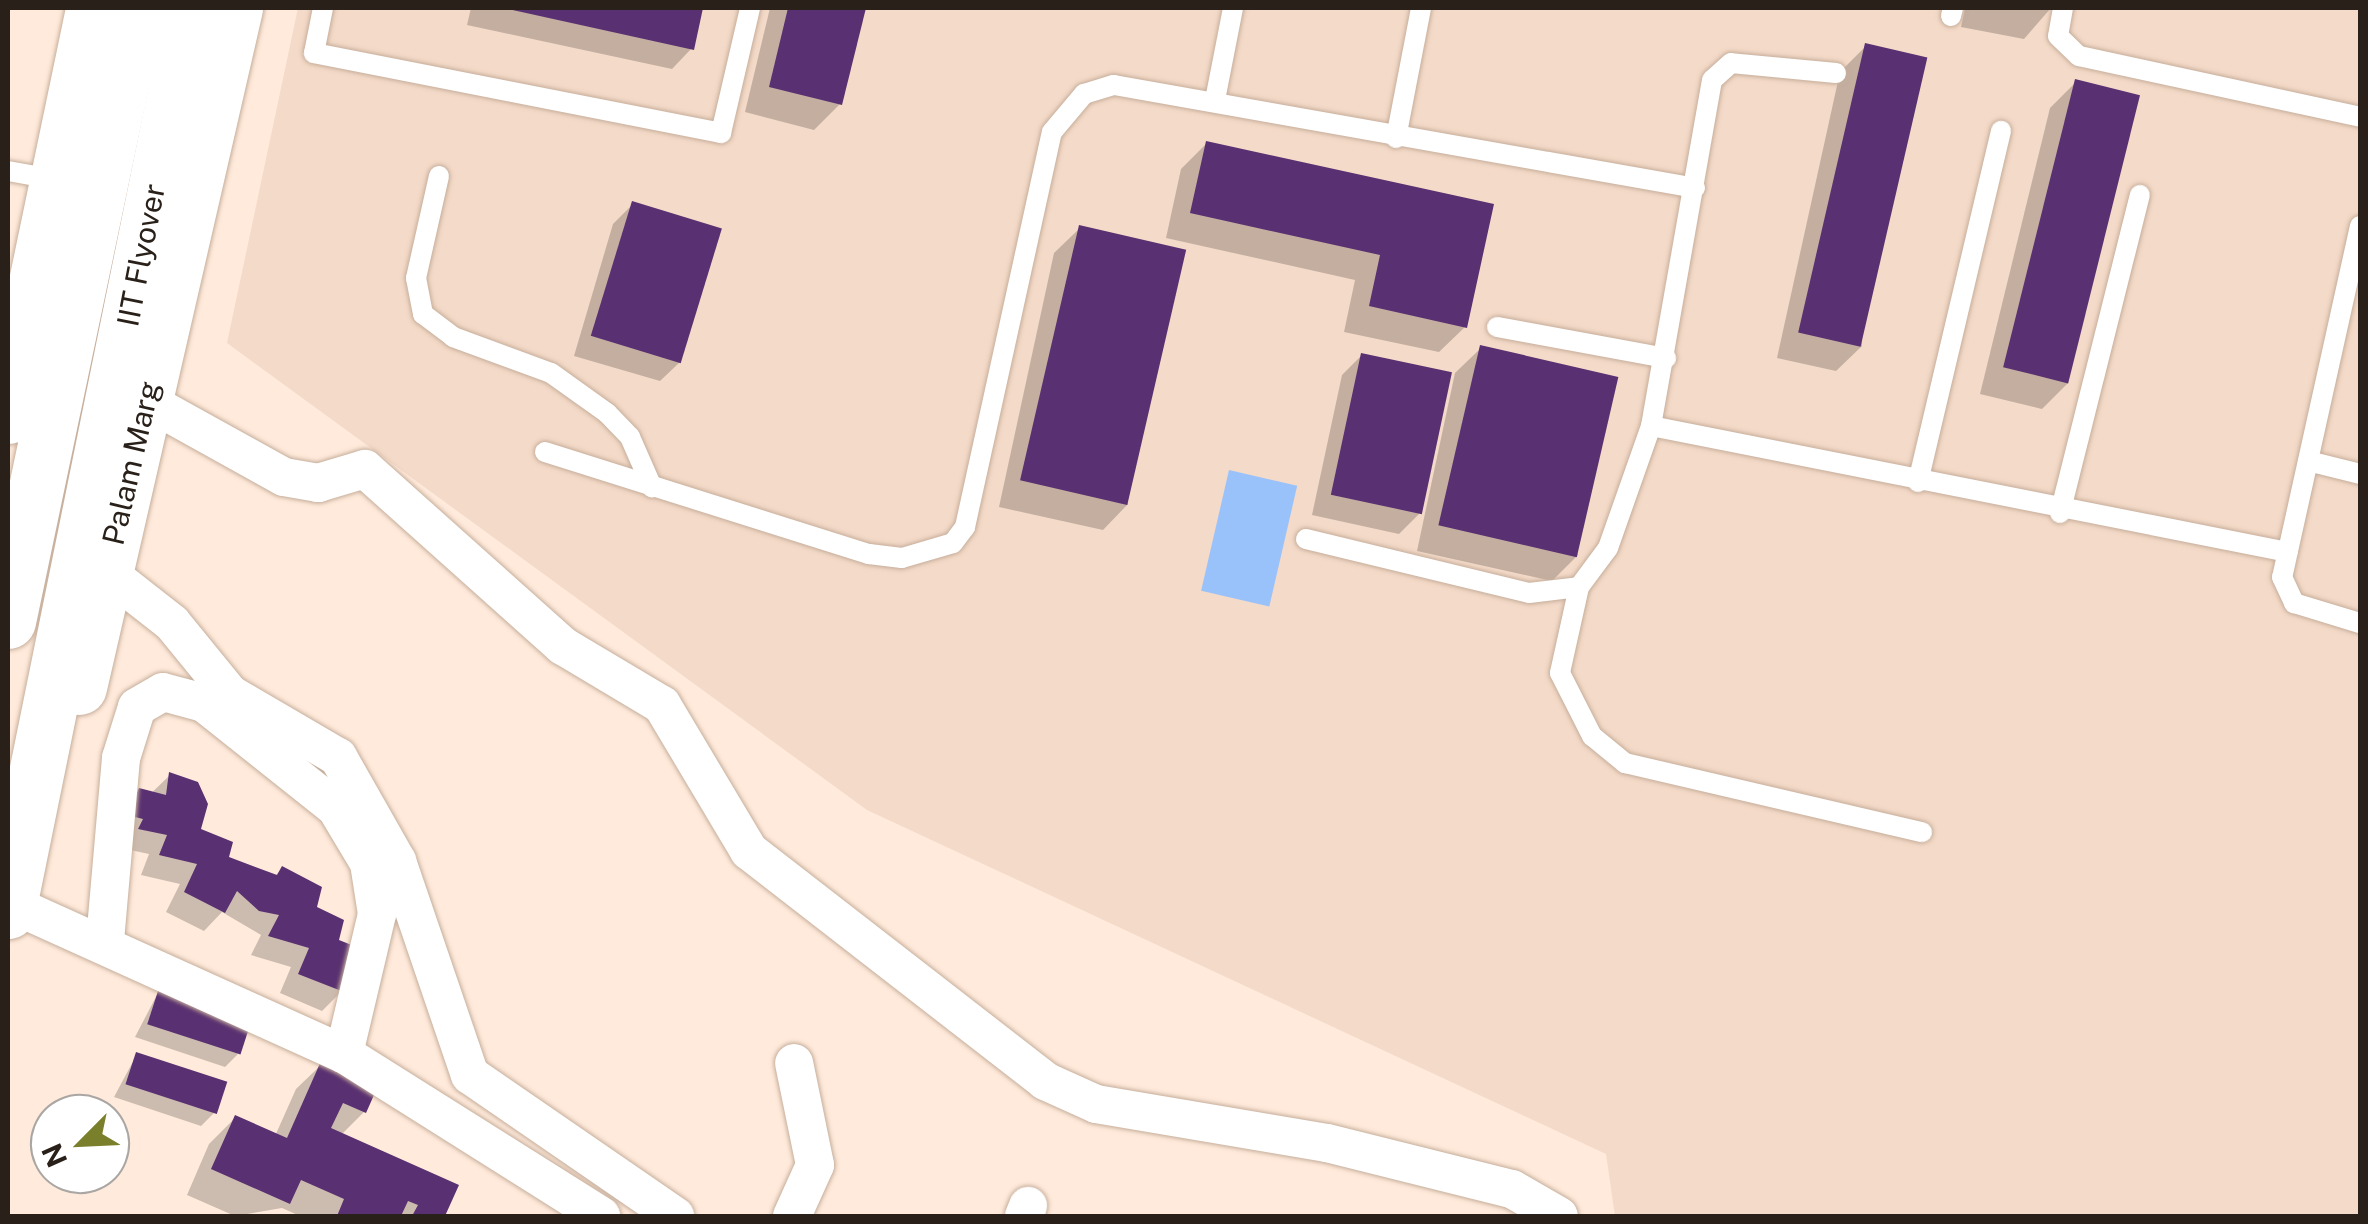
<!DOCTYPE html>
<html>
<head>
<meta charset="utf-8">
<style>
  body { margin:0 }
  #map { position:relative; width:2368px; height:1224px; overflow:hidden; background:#ffeadb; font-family:"Public Sans",sans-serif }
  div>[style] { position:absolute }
  .built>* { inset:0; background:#f4dac8 }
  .water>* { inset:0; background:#9ac2fa; transform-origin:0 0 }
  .shadow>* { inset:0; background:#0003 }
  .building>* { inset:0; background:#593071; transform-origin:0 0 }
  .roads { filter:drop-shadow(0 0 2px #c6ae9b) drop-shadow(0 0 2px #c6ae9b) }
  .service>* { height:20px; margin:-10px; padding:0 10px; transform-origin:10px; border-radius:10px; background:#fff }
  .minor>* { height:38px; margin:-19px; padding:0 19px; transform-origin:19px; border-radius:19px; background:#fff }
  .secondary>* { height:55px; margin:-27.5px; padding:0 27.5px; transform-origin:27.5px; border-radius:27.5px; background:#fff }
  .primary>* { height:55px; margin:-27.5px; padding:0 27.5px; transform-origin:27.5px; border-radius:27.5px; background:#fff }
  span { translate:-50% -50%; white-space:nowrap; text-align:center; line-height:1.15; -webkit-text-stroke:10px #fff; paint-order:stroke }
  .street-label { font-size:30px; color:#292019 }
  .frame { position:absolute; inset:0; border:10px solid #292019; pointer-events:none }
  .north { position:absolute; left:30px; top:1094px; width:100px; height:100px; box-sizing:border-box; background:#fff; border:2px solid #a9a6a3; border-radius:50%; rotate:246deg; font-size:28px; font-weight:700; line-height:40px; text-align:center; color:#292019 }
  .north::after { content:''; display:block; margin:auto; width:35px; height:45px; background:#797f2a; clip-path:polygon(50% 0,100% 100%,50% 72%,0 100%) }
</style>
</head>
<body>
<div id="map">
  <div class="built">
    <div style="clip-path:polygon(298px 8px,2360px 8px,2360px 1216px,1615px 1216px,1606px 1154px,867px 810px,227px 343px)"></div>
  </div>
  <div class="water">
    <div style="left:1229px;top:470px;width:70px;height:124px;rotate:13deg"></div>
  </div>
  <div class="shadow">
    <div style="clip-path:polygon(471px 8px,700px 8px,691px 49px,672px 69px,467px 25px)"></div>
    <div style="clip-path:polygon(770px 8px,863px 8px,840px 104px,814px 130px,745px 112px)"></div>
    <div style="clip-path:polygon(1965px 8px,2051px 8px,2024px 39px,1961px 27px)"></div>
    <div style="clip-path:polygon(1866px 46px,1862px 346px,1836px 371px,1777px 358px,1840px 72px)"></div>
    <div style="clip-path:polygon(2076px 82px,2068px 383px,2042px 409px,1980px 394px,2050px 108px)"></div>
    <div style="clip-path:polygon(1207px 143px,1491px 206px,1465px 327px,1439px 352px,1344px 332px,1355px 280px,1166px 238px,1181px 169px)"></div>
    <div style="clip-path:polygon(633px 204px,680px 362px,660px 381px,574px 356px,613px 224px)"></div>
    <div style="clip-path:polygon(1080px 228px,1128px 504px,1103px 530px,999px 507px,1054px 253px)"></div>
    <div style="clip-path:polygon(1481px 348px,1578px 555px,1552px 581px,1417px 551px,1455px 373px)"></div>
    <div style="clip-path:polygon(1362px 355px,1419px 514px,1399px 534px,1312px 515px,1342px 375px)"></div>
    <div style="clip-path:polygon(170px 775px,198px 830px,226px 859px,274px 877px,282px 869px,336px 941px,342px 991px,322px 1011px,280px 993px,291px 967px,251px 955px,261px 935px,222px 912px,204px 931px,166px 912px,180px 884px,141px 875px,149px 854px,121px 848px,109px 834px)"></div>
    <div style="clip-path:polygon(159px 991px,238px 1054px,225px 1067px,135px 1037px)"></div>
    <div style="clip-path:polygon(137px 1054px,214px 1113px,201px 1126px,114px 1097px)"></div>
    <div style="clip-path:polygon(322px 1064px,364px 1112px,341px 1135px,456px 1186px,443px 1216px,300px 1216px,282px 1208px,235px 1216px,187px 1195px,209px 1144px,235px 1118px,275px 1136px,296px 1089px)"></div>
  </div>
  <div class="building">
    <div style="clip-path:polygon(503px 8px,703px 8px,694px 50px)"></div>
    <div style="clip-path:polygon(788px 8px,866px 8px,842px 105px,769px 87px)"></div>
    <div style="left:1865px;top:43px;width:64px;height:297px;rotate:13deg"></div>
    <div style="left:2075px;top:79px;width:67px;height:297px;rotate:14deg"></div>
    <div style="clip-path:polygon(1206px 141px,1494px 204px,1467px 328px,1369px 306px,1380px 255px,1190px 213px)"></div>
    <div style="left:632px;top:201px;width:94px;height:141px;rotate:17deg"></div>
    <div style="left:1079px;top:225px;width:110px;height:262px;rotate:13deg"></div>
    <div style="left:1480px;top:345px;width:142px;height:185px;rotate:13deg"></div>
    <div style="left:1361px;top:353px;width:93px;height:145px;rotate:12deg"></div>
    <div style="clip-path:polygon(169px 772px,198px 782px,208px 804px,201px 829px,233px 842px,229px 857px,277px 875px,282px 866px,322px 887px,317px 907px,344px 920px,339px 940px,364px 950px,344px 992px,298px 974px,309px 948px,268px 936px,279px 915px,259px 911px,237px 891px,225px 913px,184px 892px,197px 864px,159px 855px,167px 835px,138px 829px,143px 819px,127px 815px,139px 788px,166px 795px)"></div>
    <div style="left:159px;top:988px;width:98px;height:38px;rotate:18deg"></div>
    <div style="left:136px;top:1052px;width:96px;height:34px;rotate:18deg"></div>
    <div style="clip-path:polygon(321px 1061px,378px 1086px,366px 1113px,343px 1103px,331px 1128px,459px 1185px,445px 1216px,412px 1216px,418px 1205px,408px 1201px,401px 1216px,337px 1216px,344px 1199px,301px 1180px,290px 1204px,211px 1169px,235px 1115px,287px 1138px)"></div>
  </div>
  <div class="roads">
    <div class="service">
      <div style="left:323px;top:8px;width:46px;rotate:101.3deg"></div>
      <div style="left:314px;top:53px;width:415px;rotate:11.1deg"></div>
      <div style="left:721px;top:133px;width:128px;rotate:-76.9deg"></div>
      <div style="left:2063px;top:8px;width:28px;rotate:100deg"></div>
      <div style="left:2058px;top:36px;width:29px;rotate:44deg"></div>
      <div style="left:2079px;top:56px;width:288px;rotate:12.2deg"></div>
      <div style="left:1951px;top:16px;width:8px;rotate:-76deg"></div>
      <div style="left:1836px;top:73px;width:105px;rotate:-174.6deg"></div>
      <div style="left:1731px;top:63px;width:25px;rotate:138deg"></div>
      <div style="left:1712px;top:80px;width:351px;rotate:100deg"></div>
      <div style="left:1651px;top:426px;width:129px;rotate:109.4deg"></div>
      <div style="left:1608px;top:548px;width:49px;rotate:126.6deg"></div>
      <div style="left:1579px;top:587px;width:88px;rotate:102.5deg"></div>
      <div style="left:1560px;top:673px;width:71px;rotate:63.1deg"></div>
      <div style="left:1592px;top:736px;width:43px;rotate:39.3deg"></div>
      <div style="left:1625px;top:763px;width:305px;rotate:13.1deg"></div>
      <div style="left:1215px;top:100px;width:94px;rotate:-78.9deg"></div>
      <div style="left:1396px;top:138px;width:132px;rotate:-79.1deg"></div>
      <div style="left:8px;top:171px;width:46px;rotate:10.1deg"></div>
      <div style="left:439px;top:176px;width:105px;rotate:102.7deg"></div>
      <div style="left:416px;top:278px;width:37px;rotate:79deg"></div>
      <div style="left:423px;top:314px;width:38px;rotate:37deg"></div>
      <div style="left:453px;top:337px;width:104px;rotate:20.2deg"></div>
      <div style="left:551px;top:373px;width:69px;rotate:35.5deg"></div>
      <div style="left:607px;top:413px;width:33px;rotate:46deg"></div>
      <div style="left:630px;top:437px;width:55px;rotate:66.3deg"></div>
      <div style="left:2360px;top:226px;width:360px;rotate:102.5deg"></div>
      <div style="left:2282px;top:577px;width:29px;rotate:65deg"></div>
      <div style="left:2294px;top:603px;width:69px;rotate:16.9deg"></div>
      <div style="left:1497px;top:327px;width:172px;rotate:10.4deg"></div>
      <div style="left:1651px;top:426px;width:649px;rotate:11.19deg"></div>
      <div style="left:545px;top:452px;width:340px;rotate:17.5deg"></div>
      <div style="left:869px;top:554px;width:33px;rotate:7deg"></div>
      <div style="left:902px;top:558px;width:53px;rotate:-16.4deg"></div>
      <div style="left:953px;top:543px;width:20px;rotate:-53deg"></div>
      <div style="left:965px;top:527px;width:404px;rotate:-77.6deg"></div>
      <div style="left:1052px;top:132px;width:50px;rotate:-49.9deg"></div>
      <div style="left:1084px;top:94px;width:31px;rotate:-17deg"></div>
      <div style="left:1114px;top:85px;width:590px;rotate:10.05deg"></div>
      <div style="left:2308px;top:461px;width:54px;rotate:14deg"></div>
      <div style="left:1918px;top:482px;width:361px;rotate:-76.7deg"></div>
      <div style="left:2060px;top:513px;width:328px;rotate:-75.9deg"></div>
      <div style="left:1306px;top:539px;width:229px;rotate:13.6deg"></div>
      <div style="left:1529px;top:593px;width:50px;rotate:-6.8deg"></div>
    </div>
    <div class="minor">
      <div style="left:145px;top:400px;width:159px;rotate:29deg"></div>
      <div style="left:284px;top:477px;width:35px;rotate:10deg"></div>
      <div style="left:318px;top:483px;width:49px;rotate:-16.6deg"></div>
      <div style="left:365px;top:469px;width:266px;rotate:41.8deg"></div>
      <div style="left:563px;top:646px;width:115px;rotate:30.8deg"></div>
      <div style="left:662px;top:705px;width:170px;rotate:59.2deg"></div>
      <div style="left:749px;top:851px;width:375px;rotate:37.8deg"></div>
      <div style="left:1045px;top:1081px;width:56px;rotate:24.3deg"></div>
      <div style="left:1096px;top:1104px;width:234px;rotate:9.6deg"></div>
      <div style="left:1327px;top:1143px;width:191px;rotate:14deg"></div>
      <div style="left:1512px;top:1189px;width:54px;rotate:29.9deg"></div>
      <div style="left:107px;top:572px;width:83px;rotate:38.1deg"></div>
      <div style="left:172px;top:623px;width:92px;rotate:50.8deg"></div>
      <div style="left:230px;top:694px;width:125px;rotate:30.3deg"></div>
      <div style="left:338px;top:757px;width:120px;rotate:60.4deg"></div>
      <div style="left:397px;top:861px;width:226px;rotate:71.2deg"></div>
      <div style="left:470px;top:1075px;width:249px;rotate:34.5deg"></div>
      <div style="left:9px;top:903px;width:367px;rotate:24.3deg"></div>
      <div style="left:344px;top:1054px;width:304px;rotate:32.2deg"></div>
      <div style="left:105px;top:941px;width:184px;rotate:-85deg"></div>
      <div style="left:121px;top:758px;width:53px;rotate:-72.6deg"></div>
      <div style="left:137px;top:707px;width:30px;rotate:-30deg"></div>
      <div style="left:163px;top:692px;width:42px;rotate:15deg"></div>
      <div style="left:204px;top:703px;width:169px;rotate:38.5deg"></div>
      <div style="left:336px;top:808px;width:64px;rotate:59deg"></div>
      <div style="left:369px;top:863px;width:52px;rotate:81.1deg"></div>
      <div style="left:377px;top:914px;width:144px;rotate:103.3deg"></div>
      <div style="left:792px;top:1216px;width:56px;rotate:-65.7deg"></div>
      <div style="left:815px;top:1165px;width:104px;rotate:-101.6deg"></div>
      <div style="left:1024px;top:1216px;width:11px;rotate:-68deg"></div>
    </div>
    <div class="secondary">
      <div style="left:8px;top:416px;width:417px;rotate:-78.2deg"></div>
      <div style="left:79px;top:687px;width:697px;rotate:-77.06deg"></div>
    </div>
    <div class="primary">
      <div style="left:8px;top:621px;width:626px;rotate:-78.12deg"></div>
      <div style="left:8px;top:911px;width:922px;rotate:-78.48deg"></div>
    </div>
  </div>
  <div class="street-label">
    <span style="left:141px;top:255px;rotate:-79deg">IIT Flyover</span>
    <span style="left:131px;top:463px;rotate:-77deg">Palam Marg</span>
  </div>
  <div class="frame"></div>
  <div class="north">N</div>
</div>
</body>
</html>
